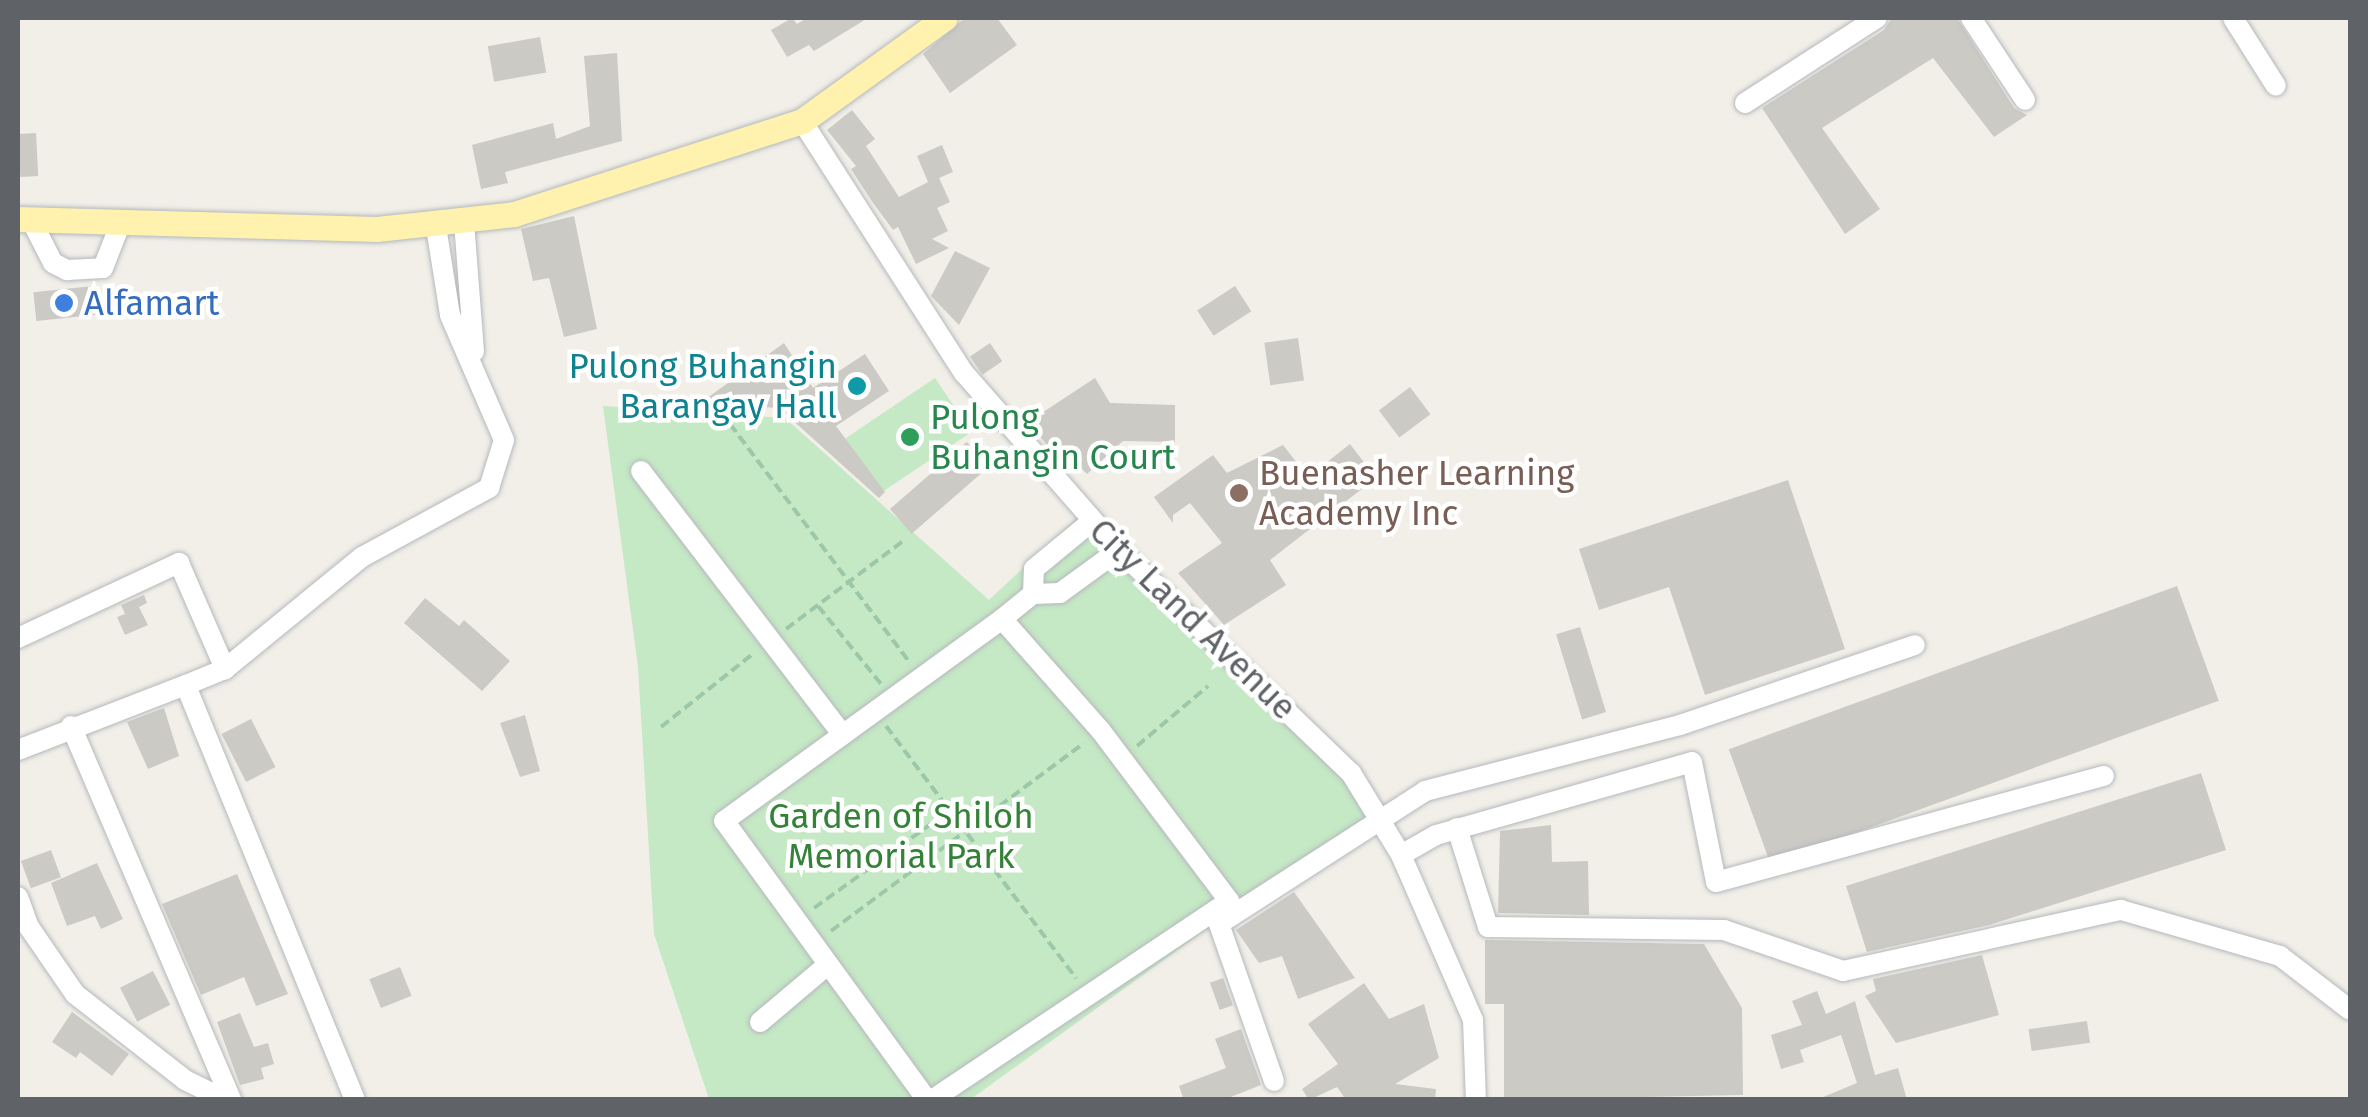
<!DOCTYPE html>
<html>
<head>
<meta charset="utf-8">
<style>
  body { margin:0 }
  #map { position:relative; width:2368px; height:1117px; overflow:hidden; background:#f1efe8; font-family:"Fira Sans",sans-serif }
  div>[style] { position:absolute }
  .green>* { inset:0; background:#c5e8c5; transform-origin:0 0 }
  .building>* { inset:0; background:#cccac5; transform-origin:0 0 }
  .path>* { height:4px; margin-top:-2px; transform-origin:0; background:repeating-linear-gradient(90deg,#9cc7a9 0 10px,transparent 0 15px) }
  .roads { filter:drop-shadow(0 0 2px #b5b8bc) drop-shadow(0 0 2px #b5b8bc) }
  .minor>* { height:20px; margin:-10px; padding:0 10px; transform-origin:10px; border-radius:10px; background:#fff }
  .major>* { height:25px; margin:-12.5px; padding:0 12.5px; transform-origin:12.5px; border-radius:12.5px; background:#fff2af }
  .dots>* { width:28px; height:28px; translate:-50% -50%; box-sizing:border-box; border:5px solid #fff; border-radius:50% }
  span { translate:-50% -50%; white-space:nowrap; text-align:center; line-height:1.15; -webkit-text-stroke:9px #fff; paint-order:stroke }
  .shop-label { font-size:35px; color:#366cbe }
  .left { translate:0 -50%; text-align:left }
  .culture-label { font-size:35px; color:#0d838f }
  .right { translate:-100% -50%; text-align:right }
  .leisure-label { font-size:35px; color:#27864d }
  .education-label { font-size:35px; color:#785e54 }
  .street-label { font-size:35px; color:#5f6368 }
  .park-label { font-size:35px; color:#348238 }
  .frame { position:absolute; inset:0; border:20px solid #5f6368; pointer-events:none }
</style>
</head>
<body>
<div id="map">
  <div class="green">
    <div style="left:935px;top:378px;width:65px;height:109px;rotate:56deg"></div>
    <div style="clip-path:polygon(603px 406px,785px 418px,989px 600px,1083px 512px,1342px 757px,1377px 817px,1276px 879px,971px 1099px,709px 1099px,654px 934px,638px 667px)"></div>
  </div>
  <div class="building">
    <div style="clip-path:polygon(792px 18px,797px 24px,807px 18px,868px 18px,814px 51px,809px 45px,787px 57px,771px 30px)"></div>
    <div style="clip-path:polygon(965px 18px,997px 18px,1017px 45px,950px 93px,923px 54px)"></div>
    <div style="clip-path:polygon(1892px 18px,1957px 18px,2014px 108px,2027px 115px,1994px 137px,1933px 58px,1822px 128px,1880px 209px,1845px 234px,1762px 108px,1884px 30px)"></div>
    <div style="left:540px;top:37px;width:36px;height:53px;rotate:80deg"></div>
    <div style="clip-path:polygon(617px 53px,622px 141px,505px 172px,508px 183px,481px 189px,472px 145px,553px 123px,556px 139px,590px 126px,584px 56px)"></div>
    <div style="clip-path:polygon(852px 110px,875px 139px,866px 146px,899px 197px,928px 182px,917px 156px,942px 145px,953px 172px,939px 178px,950px 202px,937px 208px,948px 231px,932px 239px,949px 248px,916px 264px,898px 227px,893px 230px,871px 200px,851px 169px,856px 166px,827px 130px)"></div>
    <div style="left:36px;top:133px;width:43px;height:18px;rotate:87deg"></div>
    <div style="clip-path:polygon(574px 216px,597px 329px,564px 337px,549px 278px,533px 281px,521px 229px)"></div>
    <div style="clip-path:polygon(955px 251px,990px 268px,959px 325px,931px 296px)"></div>
    <div style="left:93px;top:286px;width:29px;height:60px;rotate:84deg"></div>
    <div style="left:1235px;top:286px;width:30px;height:45px;rotate:57deg"></div>
    <div style="left:1298px;top:338px;width:43px;height:34px;rotate:82deg"></div>
    <div style="clip-path:polygon(784px 343px,813px 388px,865px 354px,889px 391px,836px 426px,885px 492px,879px 498px,779px 408px,700px 403px)"></div>
    <div style="left:990px;top:343px;width:22px;height:24px;rotate:56deg"></div>
    <div style="clip-path:polygon(1095px 378px,1110px 403px,1175px 405px,1175px 442px,1123px 441px,1087px 474px,1079px 466px,1071px 474px,1028px 422px)"></div>
    <div style="left:1410px;top:387px;width:34px;height:39px;rotate:53deg"></div>
    <div style="left:967px;top:442px;width:33px;height:102px;rotate:49deg"></div>
    <div style="clip-path:polygon(1350px 444px,1376px 478px,1270px 560px,1286px 585px,1224px 625px,1178px 573px,1222px 543px,1190px 503px,1173px 515px,1173px 523px,1154px 497px,1213px 455px,1227px 473px,1283px 445px,1308px 477px)"></div>
    <div style="clip-path:polygon(1788px 480px,1845px 649px,1705px 695px,1669px 587px,1599px 610px,1579px 549px)"></div>
    <div style="left:2177px;top:586px;width:122px;height:477px;rotate:70deg"></div>
    <div style="clip-path:polygon(144px 595px,147px 603px,139px 607px,148px 625px,125px 635px,117px 617px,125px 614px,121px 605px)"></div>
    <div style="clip-path:polygon(425px 598px,459px 626px,464px 620px,510px 661px,482px 691px,404px 623px)"></div>
    <div style="left:1580px;top:627px;width:89px;height:25px;rotate:73deg"></div>
    <div style="clip-path:polygon(164px 708px,179px 756px,148px 769px,127px 722px)"></div>
    <div style="clip-path:polygon(525px 715px,540px 771px,520px 777px,500px 723px)"></div>
    <div style="left:251px;top:719px;width:54px;height:33px;rotate:63deg"></div>
    <div style="clip-path:polygon(2201px 773px,2226px 850px,1989px 925px,1867px 952px,1846px 886px)"></div>
    <div style="clip-path:polygon(1551px 825px,1552px 862px,1588px 861px,1589px 915px,1498px 913px,1500px 831px)"></div>
    <div style="left:51px;top:850px;width:29px;height:32px;rotate:70deg"></div>
    <div style="clip-path:polygon(97px 863px,123px 919px,101px 929px,95px 916px,67px 926px,51px 883px)"></div>
    <div style="clip-path:polygon(237px 874px,288px 994px,256px 1006px,244px 977px,201px 995px,162px 904px)"></div>
    <div style="clip-path:polygon(1294px 892px,1355px 978px,1298px 999px,1282px 956px,1259px 963px,1236px 930px)"></div>
    <div style="clip-path:polygon(1485px 940px,1704px 944px,1742px 1008px,1743px 1095px,1504px 1100px,1504px 1004px,1485px 1004px)"></div>
    <div style="clip-path:polygon(1982px 955px,1999px 1015px,1896px 1043px,1865px 996px,1876px 991px,1873px 979px)"></div>
    <div style="left:400px;top:967px;width:31px;height:33px;rotate:68deg"></div>
    <div style="left:153px;top:971px;width:38px;height:37px;rotate:63deg"></div>
    <div style="left:1223px;top:978px;width:29px;height:14px;rotate:70deg"></div>
    <div style="clip-path:polygon(1364px 983px,1389px 1019px,1424px 1004px,1439px 1058px,1395px 1084px,1436px 1089px,1435px 1100px,1346px 1100px,1337px 1087px,1309px 1100px,1302px 1089px,1338px 1064px,1308px 1024px)"></div>
    <div style="clip-path:polygon(1817px 991px,1826px 1014px,1855px 1001px,1875px 1075px,1898px 1068px,1907px 1100px,1816px 1100px,1857px 1083px,1841px 1035px,1800px 1050px,1804px 1062px,1781px 1069px,1771px 1035px,1802px 1025px,1792px 1001px)"></div>
    <div style="clip-path:polygon(72px 1012px,129px 1054px,112px 1076px,80px 1052px,76px 1058px,52px 1042px)"></div>
    <div style="clip-path:polygon(240px 1013px,254px 1047px,268px 1043px,274px 1064px,261px 1068px,264px 1079px,240px 1085px,217px 1022px)"></div>
    <div style="left:2087px;top:1021px;width:22px;height:59px;rotate:82deg"></div>
    <div style="clip-path:polygon(1241px 1029px,1261px 1085px,1223px 1100px,1184px 1100px,1179px 1086px,1226px 1068px,1215px 1039px)"></div>
  </div>
  <div class="path">
    <div style="left:730px;top:424px;width:299px;rotate:53deg"></div>
    <div style="left:818px;top:606px;width:100px;rotate:51.1deg"></div>
    <div style="left:786px;top:629px;width:150px;rotate:-36.9deg"></div>
    <div style="left:886px;top:726px;width:316px;rotate:53deg"></div>
    <div style="left:661px;top:727px;width:119px;rotate:-38.5deg"></div>
    <div style="left:1137px;top:746px;width:93px;rotate:-40.2deg"></div>
    <div style="left:814px;top:908px;width:170px;rotate:-35.7deg"></div>
    <div style="left:831px;top:931px;width:315px;rotate:-36.6deg"></div>
  </div>
  <div class="roads">
    <div class="minor">
      <div style="left:1971px;top:18px;width:98px;rotate:56.6deg"></div>
      <div style="left:2233px;top:18px;width:80px;rotate:57.7deg"></div>
      <div style="left:1745px;top:103px;width:157px;rotate:-32.8deg"></div>
      <div style="left:802px;top:121px;width:300px;rotate:57.3deg"></div>
      <div style="left:964px;top:373px;width:235px;rotate:48.8deg"></div>
      <div style="left:1119px;top:550px;width:322px;rotate:43.9deg"></div>
      <div style="left:1351px;top:773px;width:96px;rotate:58.6deg"></div>
      <div style="left:1401px;top:855px;width:180px;rotate:66.4deg"></div>
      <div style="left:1473px;top:1020px;width:80px;rotate:87.9deg"></div>
      <div style="left:31px;top:220px;width:48px;rotate:62.9deg"></div>
      <div style="left:53px;top:263px;width:16px;rotate:27deg"></div>
      <div style="left:67px;top:270px;width:36px;rotate:-3deg"></div>
      <div style="left:103px;top:268px;width:49px;rotate:-68.6deg"></div>
      <div style="left:464px;top:222px;width:130px;rotate:85.6deg"></div>
      <div style="left:641px;top:471px;width:332px;rotate:52.6deg"></div>
      <div style="left:1033px;top:594px;width:25px;rotate:-88deg"></div>
      <div style="left:1034px;top:569px;width:75px;rotate:-39.6deg"></div>
      <div style="left:1002px;top:619px;width:40px;rotate:-39deg"></div>
      <div style="left:1033px;top:594px;width:27px;rotate:-2deg"></div>
      <div style="left:1060px;top:593px;width:73px;rotate:-36.1deg"></div>
      <div style="left:18px;top:638px;width:178px;rotate:-25deg"></div>
      <div style="left:179px;top:563px;width:116px;rotate:66.5deg"></div>
      <div style="left:71px;top:726px;width:407px;rotate:66.8deg"></div>
      <div style="left:18px;top:750px;width:180px;rotate:-21.2deg"></div>
      <div style="left:1457px;top:828px;width:104px;rotate:72.6deg"></div>
      <div style="left:1488px;top:927px;width:236px;rotate:0.7deg"></div>
      <div style="left:1724px;top:930px;width:126px;rotate:19deg"></div>
      <div style="left:1843px;top:971px;width:285px;rotate:-12.4deg"></div>
      <div style="left:2121px;top:910px;width:166px;rotate:16.1deg"></div>
      <div style="left:2280px;top:956px;width:88px;rotate:37.6deg"></div>
      <div style="left:1401px;top:855px;width:40px;rotate:-29.7deg"></div>
      <div style="left:1436px;top:835px;width:266px;rotate:-15.9deg"></div>
      <div style="left:1692px;top:762px;width:122px;rotate:78.7deg"></div>
      <div style="left:1716px;top:882px;width:402px;rotate:-15.3deg"></div>
      <div style="left:18px;top:897px;width:32px;rotate:70deg"></div>
      <div style="left:29px;top:927px;width:81px;rotate:55.5deg"></div>
      <div style="left:75px;top:994px;width:140px;rotate:38deg"></div>
      <div style="left:185px;top:1080px;width:46px;rotate:26deg"></div>
      <div style="left:760px;top:1022px;width:85px;rotate:-40.2deg"></div>
      <div style="left:1274px;top:1081px;width:166px;rotate:-109.3deg"></div>
      <div style="left:1219px;top:924px;width:245px;rotate:-32.8deg"></div>
      <div style="left:1425px;top:791px;width:263px;rotate:-14.5deg"></div>
      <div style="left:1680px;top:725px;width:248px;rotate:-18.8deg"></div>
      <div style="left:355px;top:1100px;width:448px;rotate:-112.2deg"></div>
      <div style="left:186px;top:685px;width:42px;rotate:-22.3deg"></div>
      <div style="left:225px;top:669px;width:177px;rotate:-39.3deg"></div>
      <div style="left:362px;top:557px;width:145px;rotate:-28.5deg"></div>
      <div style="left:489px;top:488px;width:50px;rotate:-72.6deg"></div>
      <div style="left:504px;top:440px;width:136px;rotate:-113.4deg"></div>
      <div style="left:450px;top:315px;width:89px;rotate:-99deg"></div>
      <div style="left:927px;top:1100px;width:345px;rotate:-126deg"></div>
      <div style="left:724px;top:821px;width:344px;rotate:-36deg"></div>
      <div style="left:1002px;top:619px;width:149px;rotate:48.5deg"></div>
      <div style="left:1101px;top:731px;width:213px;rotate:53deg"></div>
      <div style="left:1229px;top:901px;width:358px;rotate:146.2deg"></div>
    </div>
    <div class="major">
      <div style="left:18px;top:219px;width:359px;rotate:1.6deg"></div>
      <div style="left:377px;top:229px;width:138px;rotate:-6.2deg"></div>
      <div style="left:514px;top:214px;width:303px;rotate:-17.9deg"></div>
      <div style="left:802px;top:121px;width:176px;rotate:-35.8deg"></div>
    </div>
  </div>
  <div class="dots">
    <div style="left:64px;top:303px;background:#3f7fe0"></div>
    <div style="left:857px;top:386px;background:#0f9aa8"></div>
    <div style="left:910px;top:437px;background:#2e9e5b"></div>
    <div style="left:1239px;top:493px;background:#8d6e63"></div>
  </div>
  <div class="shop-label">
    <span class="left" style="left:84px;top:303px">Alfamart</span>
  </div>
  <div class="culture-label">
    <span class="right" style="left:837px;top:386px">Pulong Buhangin<br>Barangay Hall</span>
  </div>
  <div class="leisure-label">
    <span class="left" style="left:930px;top:437px">Pulong<br>Buhangin Court</span>
  </div>
  <div class="education-label">
    <span class="left" style="left:1259px;top:493px">Buenasher Learning<br>Academy Inc</span>
  </div>
  <div class="street-label">
    <span style="left:1193px;top:619px;rotate:44deg">City Land Avenue</span>
  </div>
  <div class="park-label">
    <span style="left:901px;top:836px">Garden of Shiloh<br>Memorial Park</span>
  </div>
  <div class="frame"></div>
</div>
</body>
</html>
